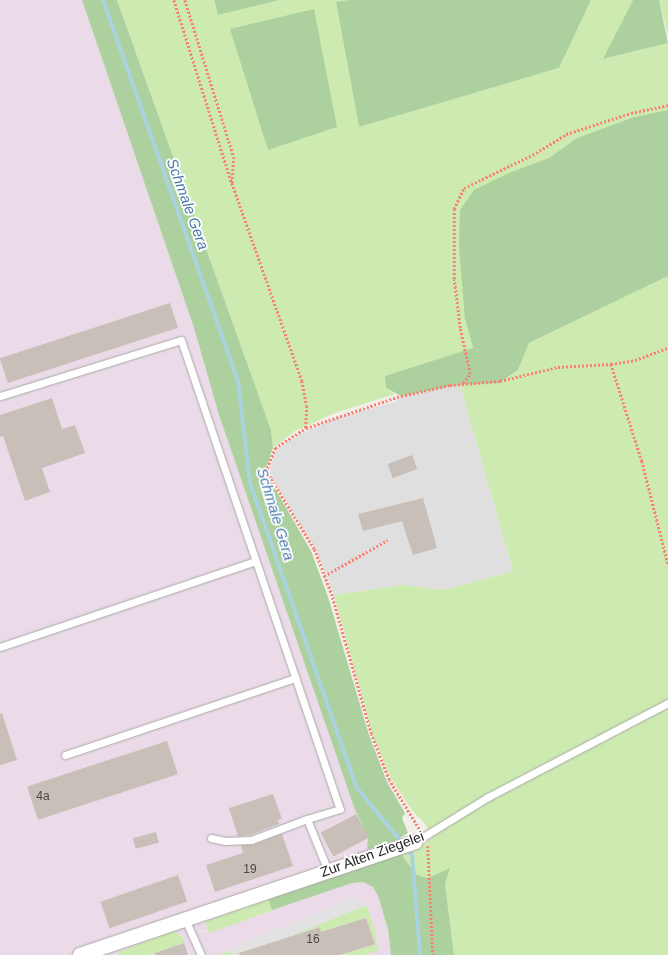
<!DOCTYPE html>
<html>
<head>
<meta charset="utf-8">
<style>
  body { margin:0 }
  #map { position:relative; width:668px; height:955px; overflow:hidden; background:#f2efe9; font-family:Helvetica,sans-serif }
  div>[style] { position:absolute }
  .residential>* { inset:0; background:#e0dfdf }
  .industrial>* { inset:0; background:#ebdbe8 }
  .grass>* { inset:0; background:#cdebb0; transform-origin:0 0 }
  .forest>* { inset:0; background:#add19e }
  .parking>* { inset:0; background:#e2e2e2; transform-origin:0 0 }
  .stream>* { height:4px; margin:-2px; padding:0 2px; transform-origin:2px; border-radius:2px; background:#aad3df }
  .building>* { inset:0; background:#c7bfb8; transform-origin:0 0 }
  .path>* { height:2.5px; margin-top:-1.25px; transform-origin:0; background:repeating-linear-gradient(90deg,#fa8072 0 2px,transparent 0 4px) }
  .roads { filter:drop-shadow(0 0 1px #a9a9a9) drop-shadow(0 0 1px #a9a9a9) }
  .service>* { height:7px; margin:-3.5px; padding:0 3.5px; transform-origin:3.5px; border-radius:3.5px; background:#fff }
  .minor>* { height:14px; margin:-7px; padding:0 7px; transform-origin:7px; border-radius:7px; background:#fff }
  span { translate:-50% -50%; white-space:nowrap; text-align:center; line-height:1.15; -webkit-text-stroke:3.5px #fff; paint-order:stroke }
  .number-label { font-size:12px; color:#4b4948 }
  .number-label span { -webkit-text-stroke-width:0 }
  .street-label { font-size:14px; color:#222 }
  .water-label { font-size:15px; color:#4a7aab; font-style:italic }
</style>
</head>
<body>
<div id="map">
  <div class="residential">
    <div style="clip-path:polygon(460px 385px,513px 571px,444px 590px,403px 585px,334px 595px,315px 548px,271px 477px,270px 468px,276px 450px,298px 435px,337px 417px,395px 402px,401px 396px)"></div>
  </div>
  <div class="industrial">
    <div style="clip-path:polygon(0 0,82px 0,194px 328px,219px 415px,354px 807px,369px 838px,364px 864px,268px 899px,200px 933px,352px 883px,363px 882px,373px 887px,378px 896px,388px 929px,391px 955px,149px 955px,184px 943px,172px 931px,119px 952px,118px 955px,0 955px)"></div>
  </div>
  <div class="grass">
    <div style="clip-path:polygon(117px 0,214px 0,218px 15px,280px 0,348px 0,336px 2px,359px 127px,559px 68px,591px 0,633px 0,604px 59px,668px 43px,668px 110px,634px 117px,577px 138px,549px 158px,511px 172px,465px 319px,473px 349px,385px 376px,386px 388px,395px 394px,335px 413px,295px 431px,273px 448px,271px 430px)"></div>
    <div style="clip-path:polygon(659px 0,668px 0,668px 36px)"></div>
    <div style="clip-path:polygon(668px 276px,668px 955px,454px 955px,445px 884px,449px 869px,428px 878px,417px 875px,401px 854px,420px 847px,431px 838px,426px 825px,412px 810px,391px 779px,372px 734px,334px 595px,403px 585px,444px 590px,513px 571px,460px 385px,499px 383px,518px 370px,529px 343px)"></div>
    <div style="left:268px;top:899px;width:12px;height:67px;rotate:70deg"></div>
    <div style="clip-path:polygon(364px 906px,367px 907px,376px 933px,377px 951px,363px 955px,340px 955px,375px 944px,366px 918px,321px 932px,319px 927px,254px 948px,254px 955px,218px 955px)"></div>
    <div style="clip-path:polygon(172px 931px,183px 937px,184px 943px,149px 955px,118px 955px,119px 952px)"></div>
  </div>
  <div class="forest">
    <div style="clip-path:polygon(82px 0,117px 0,271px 430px,273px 448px,266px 468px,269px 478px,311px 551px,328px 597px,369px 735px,387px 782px,405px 813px,402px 818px,408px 833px,394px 841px,367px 850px,368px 838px,354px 807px,219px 415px,194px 328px)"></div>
    <div style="clip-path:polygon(214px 0,280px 0,218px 15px)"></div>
    <div style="clip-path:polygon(348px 0,591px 0,559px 68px,359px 127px,336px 2px)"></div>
    <div style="clip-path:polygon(633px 0,659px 0,668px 43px,603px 59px)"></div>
    <div style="clip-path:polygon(314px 9px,337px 127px,268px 150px,230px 29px)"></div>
    <div style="clip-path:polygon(668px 110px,668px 276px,529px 343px,518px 370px,499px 383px,460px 385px,401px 396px,386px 388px,385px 376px,473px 348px,465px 319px,459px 247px,460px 210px,474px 190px,511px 172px,549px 158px,577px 138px,634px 117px)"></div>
    <div style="clip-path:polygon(401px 854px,417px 875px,428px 878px,450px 868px,445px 884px,454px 955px,391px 955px,388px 929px,378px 896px,373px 887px,363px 882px,352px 883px,272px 910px,268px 899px)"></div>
  </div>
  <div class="parking">
    <div style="left:360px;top:896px;width:11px;height:141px;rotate:68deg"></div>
  </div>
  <div class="stream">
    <div style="left:103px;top:0;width:404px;rotate:70.5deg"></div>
    <div style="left:238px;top:381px;width:103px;rotate:83.3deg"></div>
    <div style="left:250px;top:483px;width:323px;rotate:70.7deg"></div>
    <div style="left:357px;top:788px;width:87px;rotate:50.6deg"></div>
    <div style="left:412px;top:855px;width:100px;rotate:85.4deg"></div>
  </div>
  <div class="building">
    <div style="left:170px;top:303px;width:26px;height:179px;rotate:72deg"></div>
    <div style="clip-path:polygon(52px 398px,62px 429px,75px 425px,85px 453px,42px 468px,50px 492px,25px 501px,3px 436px,0 437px,0 415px)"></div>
    <div style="left:412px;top:455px;width:15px;height:26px;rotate:70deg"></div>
    <div style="clip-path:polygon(423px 498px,437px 548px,413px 555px,402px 521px,363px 531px,358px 514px)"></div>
    <div style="clip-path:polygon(2px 713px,17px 760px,0 765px,0 714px)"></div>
    <div style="left:167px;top:741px;width:35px;height:147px;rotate:72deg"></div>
    <div style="clip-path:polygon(273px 794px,282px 819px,278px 820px,279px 824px,250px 835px,238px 836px,229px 808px)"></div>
    <div style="left:356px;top:814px;width:27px;height:40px;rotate:62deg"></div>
    <div style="left:156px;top:832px;width:11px;height:24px;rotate:75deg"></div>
    <div style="clip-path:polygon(282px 834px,293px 866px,215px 892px,206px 865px,243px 853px,241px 845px,253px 845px)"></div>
    <div style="left:178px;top:875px;width:28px;height:82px;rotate:71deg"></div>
    <div style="clip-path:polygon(366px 918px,375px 944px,340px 955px,240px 955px,239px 953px,320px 927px,321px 932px)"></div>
    <div style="clip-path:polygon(184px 943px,188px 955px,155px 955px,155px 953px)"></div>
  </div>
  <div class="path">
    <div style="left:174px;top:0;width:190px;rotate:72.5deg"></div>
    <div style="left:185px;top:0;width:164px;rotate:72.7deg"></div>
    <div style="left:234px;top:157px;width:26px;rotate:94deg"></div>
    <div style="left:232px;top:183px;width:210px;rotate:70.5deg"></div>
    <div style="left:302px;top:381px;width:25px;rotate:79deg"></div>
    <div style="left:307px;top:406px;width:22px;rotate:93deg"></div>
    <div style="left:611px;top:364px;width:24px;rotate:-9deg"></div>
    <div style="left:635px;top:360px;width:35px;rotate:-20deg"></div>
    <div style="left:463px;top:383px;width:11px;rotate:-52deg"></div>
    <div style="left:470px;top:374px;width:47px;rotate:-102.3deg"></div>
    <div style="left:460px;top:328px;width:49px;rotate:-97deg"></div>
    <div style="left:454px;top:279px;width:70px;rotate:-90deg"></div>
    <div style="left:454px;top:209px;width:23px;rotate:-65deg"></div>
    <div style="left:464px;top:188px;width:80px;rotate:-25.9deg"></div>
    <div style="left:536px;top:153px;width:36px;rotate:-32deg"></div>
    <div style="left:566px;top:134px;width:68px;rotate:-17.9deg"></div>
    <div style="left:631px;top:113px;width:38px;rotate:-12deg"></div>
    <div style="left:324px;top:576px;width:73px;rotate:-29.4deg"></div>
    <div style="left:419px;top:829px;width:57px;rotate:-121.5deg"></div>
    <div style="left:389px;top:780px;width:49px;rotate:-111.4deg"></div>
    <div style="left:371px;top:734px;width:143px;rotate:-105.8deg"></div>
    <div style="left:332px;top:596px;width:50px;rotate:-111deg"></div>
    <div style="left:314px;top:549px;width:84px;rotate:-121.8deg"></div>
    <div style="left:270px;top:478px;width:10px;rotate:-107deg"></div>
    <div style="left:267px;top:468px;width:22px;rotate:-68deg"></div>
    <div style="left:275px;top:448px;width:37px;rotate:-33deg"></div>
    <div style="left:306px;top:428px;width:96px;rotate:-18.8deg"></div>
    <div style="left:397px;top:397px;width:54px;rotate:-12.8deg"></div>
    <div style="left:450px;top:385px;width:50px;rotate:-4.6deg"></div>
    <div style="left:500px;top:381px;width:60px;rotate:-13.6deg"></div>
    <div style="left:558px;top:367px;width:53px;rotate:-3.2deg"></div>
    <div style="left:611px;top:364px;width:102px;rotate:72.3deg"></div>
    <div style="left:642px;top:461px;width:106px;rotate:75.8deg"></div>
    <div style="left:428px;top:846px;width:109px;rotate:87.4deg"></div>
  </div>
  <div class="roads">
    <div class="service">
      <div style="left:0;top:396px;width:189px;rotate:-17.2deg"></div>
      <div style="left:181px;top:340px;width:495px;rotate:71.3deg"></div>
      <div style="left:340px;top:809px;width:34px;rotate:163deg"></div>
      <div style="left:307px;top:819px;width:56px;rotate:68deg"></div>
      <div style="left:0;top:647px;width:269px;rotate:-18.6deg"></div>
      <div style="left:65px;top:755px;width:243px;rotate:-18.5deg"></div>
      <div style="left:211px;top:838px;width:14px;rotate:12deg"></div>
      <div style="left:225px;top:841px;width:26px;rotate:-2deg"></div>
      <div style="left:251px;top:840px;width:60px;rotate:-20.6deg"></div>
      <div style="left:415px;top:842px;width:86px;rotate:-31.7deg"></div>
      <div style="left:488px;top:797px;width:203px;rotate:-27.6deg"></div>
      <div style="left:185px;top:919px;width:39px;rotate:66deg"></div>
    </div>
    <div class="minor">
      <div style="left:80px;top:955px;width:354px;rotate:-18.6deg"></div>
    </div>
  </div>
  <div class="number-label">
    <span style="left:43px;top:797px">4a</span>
    <span style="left:250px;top:870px">19</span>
    <span style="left:313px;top:940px">16</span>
  </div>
  <div class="street-label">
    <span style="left:372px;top:854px;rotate:-20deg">Zur Alten Ziegelei</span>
  </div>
  <div class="water-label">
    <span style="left:188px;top:204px;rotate:70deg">Schmale Gera</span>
    <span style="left:276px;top:514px;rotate:73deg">Schmale Gera</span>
  </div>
</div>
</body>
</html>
